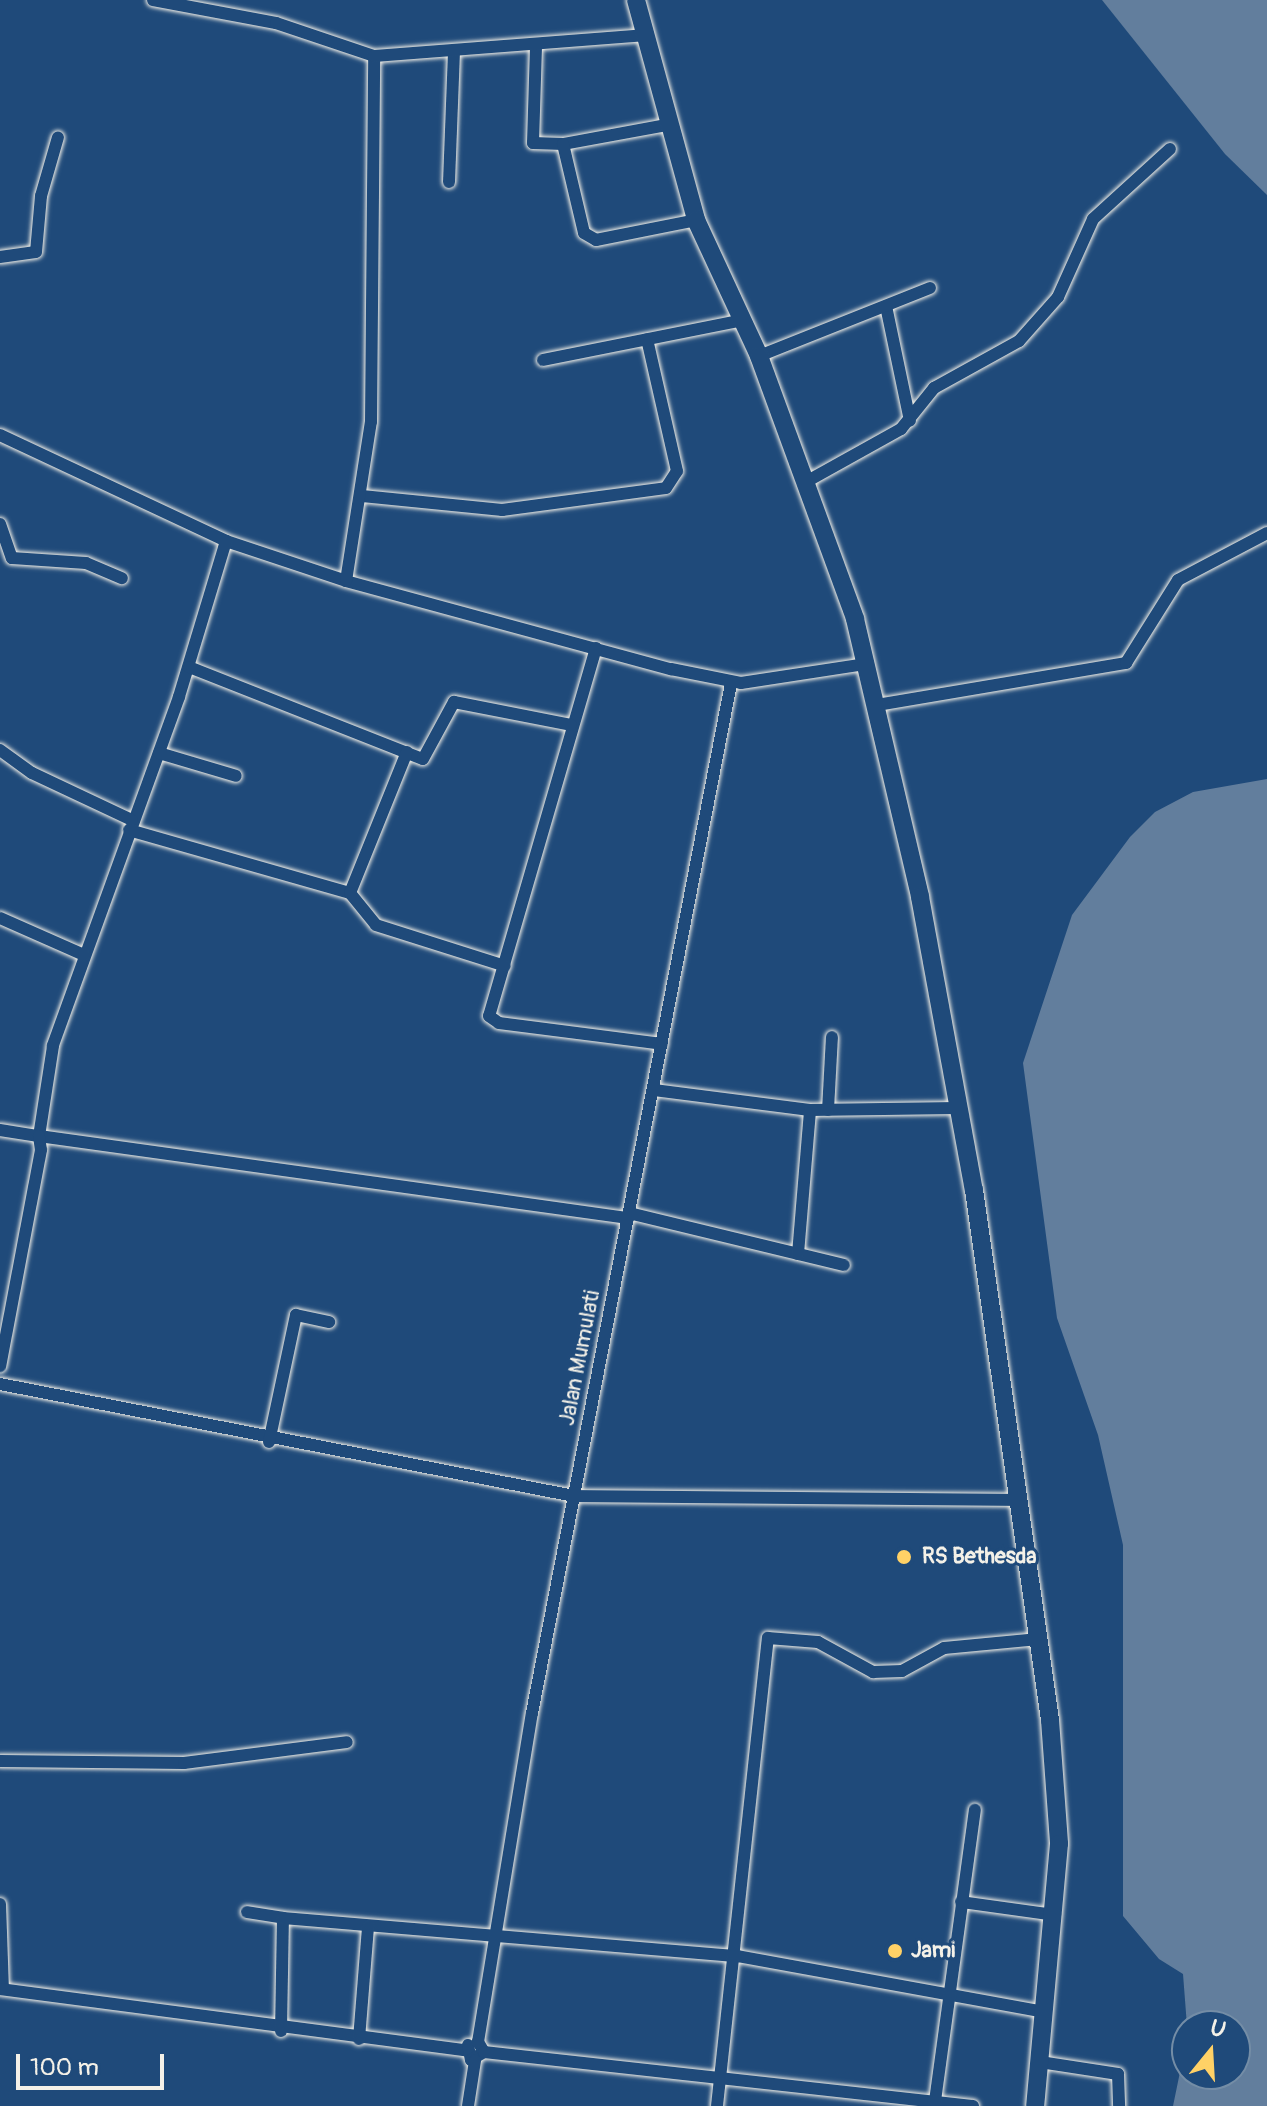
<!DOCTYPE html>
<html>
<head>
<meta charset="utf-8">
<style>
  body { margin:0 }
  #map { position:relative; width:1267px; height:2106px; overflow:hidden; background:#1f4a7a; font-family:Pangolin,sans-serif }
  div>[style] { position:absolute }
  .water>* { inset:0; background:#627e9d }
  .roads { filter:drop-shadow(0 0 2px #f4f1e8) drop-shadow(0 0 2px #f4f1e8) }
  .minor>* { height:12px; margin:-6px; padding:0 6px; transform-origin:6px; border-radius:6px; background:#1f4a7a }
  .highway>* { height:18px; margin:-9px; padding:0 9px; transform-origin:9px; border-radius:9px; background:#1f4a7a }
  .dots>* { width:22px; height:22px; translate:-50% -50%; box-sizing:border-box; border:4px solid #1f4a7a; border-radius:50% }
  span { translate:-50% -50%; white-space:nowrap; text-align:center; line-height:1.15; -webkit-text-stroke:6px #1f4a7a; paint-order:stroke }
  .street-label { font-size:22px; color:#f4f1e8 }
  .poi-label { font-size:22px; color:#f4f1e8; font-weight:700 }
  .left { translate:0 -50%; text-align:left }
  .north { position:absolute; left:1171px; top:2010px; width:80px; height:80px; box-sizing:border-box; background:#1f4a7a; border:2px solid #748da6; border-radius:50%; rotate:18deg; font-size:22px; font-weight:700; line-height:32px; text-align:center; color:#f4f1e8 }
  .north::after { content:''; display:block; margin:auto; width:28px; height:36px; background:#ffd166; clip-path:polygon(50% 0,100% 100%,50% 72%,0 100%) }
  .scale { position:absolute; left:16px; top:2054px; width:148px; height:36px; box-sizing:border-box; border:4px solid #f4f1e8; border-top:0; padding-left:10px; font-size:24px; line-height:28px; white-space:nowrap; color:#f4f1e8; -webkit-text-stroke:6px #1f4a7a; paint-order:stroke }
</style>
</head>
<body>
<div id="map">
  <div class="water">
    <div style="clip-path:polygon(1102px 0,1267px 0,1267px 195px,1225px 154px)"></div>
    <div style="clip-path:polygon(1267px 779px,1267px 2106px,1173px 2106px,1187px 2038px,1187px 2074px,1235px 2074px,1235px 2026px,1187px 2026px,1183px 1974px,1159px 1959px,1123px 1916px,1123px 1545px,1098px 1435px,1057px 1318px,1023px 1063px,1072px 915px,1130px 837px,1155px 812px,1193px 792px)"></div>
  </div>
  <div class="roads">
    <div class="minor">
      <div style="left:153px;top:0;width:125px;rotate:10.6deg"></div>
      <div style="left:276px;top:23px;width:103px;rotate:18.6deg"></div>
      <div style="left:536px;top:47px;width:96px;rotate:91.8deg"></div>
      <div style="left:533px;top:143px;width:30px;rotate:2deg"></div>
      <div style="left:672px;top:124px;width:111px;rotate:169.6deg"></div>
      <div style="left:563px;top:144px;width:91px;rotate:76.7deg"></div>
      <div style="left:584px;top:233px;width:14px;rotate:30deg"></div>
      <div style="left:596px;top:240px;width:102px;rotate:-11.3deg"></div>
      <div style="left:449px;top:182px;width:130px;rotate:-87.8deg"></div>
      <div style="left:0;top:257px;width:36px;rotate:-8deg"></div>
      <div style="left:36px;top:252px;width:56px;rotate:-84.9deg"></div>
      <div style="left:41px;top:196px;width:61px;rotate:-73.9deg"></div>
      <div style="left:886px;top:306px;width:117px;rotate:78.2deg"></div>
      <div style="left:759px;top:356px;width:184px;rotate:-21.7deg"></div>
      <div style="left:543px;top:360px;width:199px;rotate:-11.3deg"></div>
      <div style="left:0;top:435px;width:250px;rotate:25.1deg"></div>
      <div style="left:226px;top:541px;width:126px;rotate:18.4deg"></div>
      <div style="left:346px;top:581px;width:337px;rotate:15.2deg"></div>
      <div style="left:671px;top:669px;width:71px;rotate:11.3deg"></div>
      <div style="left:741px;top:683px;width:125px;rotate:-8.7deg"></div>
      <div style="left:804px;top:483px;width:111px;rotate:-29.1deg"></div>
      <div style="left:901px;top:429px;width:53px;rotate:-51.2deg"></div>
      <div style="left:934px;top:388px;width:97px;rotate:-28.9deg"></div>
      <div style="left:1019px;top:341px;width:59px;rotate:-48.4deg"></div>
      <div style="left:1058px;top:297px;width:85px;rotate:-65.8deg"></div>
      <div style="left:1093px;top:219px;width:104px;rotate:-42.3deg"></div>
      <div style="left:362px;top:496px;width:141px;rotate:5.7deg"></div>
      <div style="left:502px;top:510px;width:165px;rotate:-7.6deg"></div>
      <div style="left:666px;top:488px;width:20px;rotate:-57deg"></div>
      <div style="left:677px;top:471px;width:135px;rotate:-102.8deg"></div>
      <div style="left:0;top:524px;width:36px;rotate:71deg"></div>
      <div style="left:12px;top:558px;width:74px;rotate:3.9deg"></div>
      <div style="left:86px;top:563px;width:39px;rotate:23deg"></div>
      <div style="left:226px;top:541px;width:163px;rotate:106.8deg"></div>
      <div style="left:179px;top:697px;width:371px;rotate:109.9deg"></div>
      <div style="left:53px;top:1046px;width:91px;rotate:98.8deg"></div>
      <div style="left:39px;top:1136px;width:595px;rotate:7.93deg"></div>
      <div style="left:346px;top:581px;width:161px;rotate:-81.1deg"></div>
      <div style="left:371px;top:422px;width:366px;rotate:-89.5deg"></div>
      <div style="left:374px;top:56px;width:274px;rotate:-4.4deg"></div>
      <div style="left:596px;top:648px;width:383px;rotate:106.2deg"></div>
      <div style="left:489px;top:1016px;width:12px;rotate:35deg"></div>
      <div style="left:499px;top:1023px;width:164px;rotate:7.3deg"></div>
      <div style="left:189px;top:667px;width:251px;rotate:21.5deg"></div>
      <div style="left:423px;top:759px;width:65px;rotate:-61.5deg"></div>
      <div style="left:454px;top:702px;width:119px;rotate:11.1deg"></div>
      <div style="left:877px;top:705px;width:253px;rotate:-9.6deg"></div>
      <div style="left:1126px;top:663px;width:98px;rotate:-57.9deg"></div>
      <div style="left:1178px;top:580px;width:101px;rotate:-27.8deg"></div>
      <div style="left:0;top:750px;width:39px;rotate:36deg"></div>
      <div style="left:32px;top:773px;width:110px;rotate:25.2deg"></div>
      <div style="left:159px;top:753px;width:80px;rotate:16.6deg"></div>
      <div style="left:129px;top:830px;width:230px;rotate:15.9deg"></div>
      <div style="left:350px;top:893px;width:152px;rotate:-68deg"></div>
      <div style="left:350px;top:893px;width:41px;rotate:50.9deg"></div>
      <div style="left:376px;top:925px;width:135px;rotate:17.6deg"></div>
      <div style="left:0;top:918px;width:92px;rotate:23.8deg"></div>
      <div style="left:654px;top:1090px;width:157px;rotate:7.3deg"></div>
      <div style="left:810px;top:1110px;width:147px;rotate:-0.8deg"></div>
      <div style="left:828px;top:1110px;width:73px;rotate:-86.9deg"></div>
      <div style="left:0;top:1130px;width:39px;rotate:9deg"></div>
      <div style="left:39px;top:1136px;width:14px;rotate:82deg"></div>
      <div style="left:41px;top:1150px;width:220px;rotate:100.7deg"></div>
      <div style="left:629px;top:1213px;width:221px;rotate:13.6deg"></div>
      <div style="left:798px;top:1254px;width:144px;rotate:-85.2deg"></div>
      <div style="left:0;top:1384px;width:585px;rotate:11.04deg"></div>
      <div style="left:574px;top:1496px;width:444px;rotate:0.5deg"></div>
      <div style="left:269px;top:1442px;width:130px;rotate:-78deg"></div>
      <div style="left:296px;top:1315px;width:34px;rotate:12deg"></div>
      <div style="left:0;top:1761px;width:184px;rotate:0.6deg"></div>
      <div style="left:184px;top:1763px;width:164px;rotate:-7.3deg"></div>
      <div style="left:961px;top:1902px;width:95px;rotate:7.9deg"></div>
      <div style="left:0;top:1904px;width:85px;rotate:88deg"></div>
      <div style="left:247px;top:1912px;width:36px;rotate:9deg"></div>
      <div style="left:0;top:1989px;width:469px;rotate:7.5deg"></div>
      <div style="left:281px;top:2031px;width:113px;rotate:-89deg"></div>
      <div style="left:283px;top:1918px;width:456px;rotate:4.8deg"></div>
      <div style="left:737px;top:1956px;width:313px;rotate:10.3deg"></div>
      <div style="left:359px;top:2039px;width:113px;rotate:-85.4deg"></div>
      <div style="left:468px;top:2045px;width:15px;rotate:79deg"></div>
      <div style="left:471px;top:2060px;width:15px;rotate:-32deg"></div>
      <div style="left:484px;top:2052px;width:12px;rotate:-121deg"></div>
      <div style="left:478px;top:2042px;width:333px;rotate:-80.7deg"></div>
      <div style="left:532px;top:1713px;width:1049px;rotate:-79.06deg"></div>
      <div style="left:484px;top:2052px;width:492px;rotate:6.3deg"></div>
      <div style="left:1040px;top:2062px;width:79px;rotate:8.7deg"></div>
      <div style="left:1118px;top:2074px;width:32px;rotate:88deg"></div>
      <div style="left:935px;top:2101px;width:294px;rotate:-82.2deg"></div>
      <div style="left:468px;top:2106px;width:46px;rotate:-81.2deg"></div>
      <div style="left:717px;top:2106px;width:471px;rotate:-83.8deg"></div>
      <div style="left:768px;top:1638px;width:50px;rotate:4.6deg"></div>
      <div style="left:818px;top:1642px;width:63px;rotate:28.6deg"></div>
      <div style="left:873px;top:1672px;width:29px;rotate:-2deg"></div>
      <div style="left:902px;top:1671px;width:48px;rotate:-28.7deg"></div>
      <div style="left:944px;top:1648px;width:95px;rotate:-5.4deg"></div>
    </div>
    <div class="highway">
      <div style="left:636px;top:0;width:228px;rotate:74.7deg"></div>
      <div style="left:696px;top:220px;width:150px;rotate:65.1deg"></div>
      <div style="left:759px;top:356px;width:280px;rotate:69.9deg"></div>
      <div style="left:855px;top:619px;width:285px;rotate:76.8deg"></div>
      <div style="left:920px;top:897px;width:298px;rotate:79.6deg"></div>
      <div style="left:974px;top:1190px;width:535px;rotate:81.84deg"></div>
      <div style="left:1050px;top:1720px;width:124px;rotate:85.8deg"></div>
      <div style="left:1059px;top:1844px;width:263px;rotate:95.2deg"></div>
    </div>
  </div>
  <div class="dots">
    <div style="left:904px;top:1557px;background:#ffd166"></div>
    <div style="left:895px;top:1951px;background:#ffd166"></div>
  </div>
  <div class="street-label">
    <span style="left:580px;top:1358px;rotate:-79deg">Jalan Mumulati</span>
  </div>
  <div class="poi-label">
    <span class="left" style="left:922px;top:1557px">RS Bethesda</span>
    <span class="left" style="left:911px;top:1951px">Jami</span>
  </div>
  <div class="north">U</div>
  <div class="scale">100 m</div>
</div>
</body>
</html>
